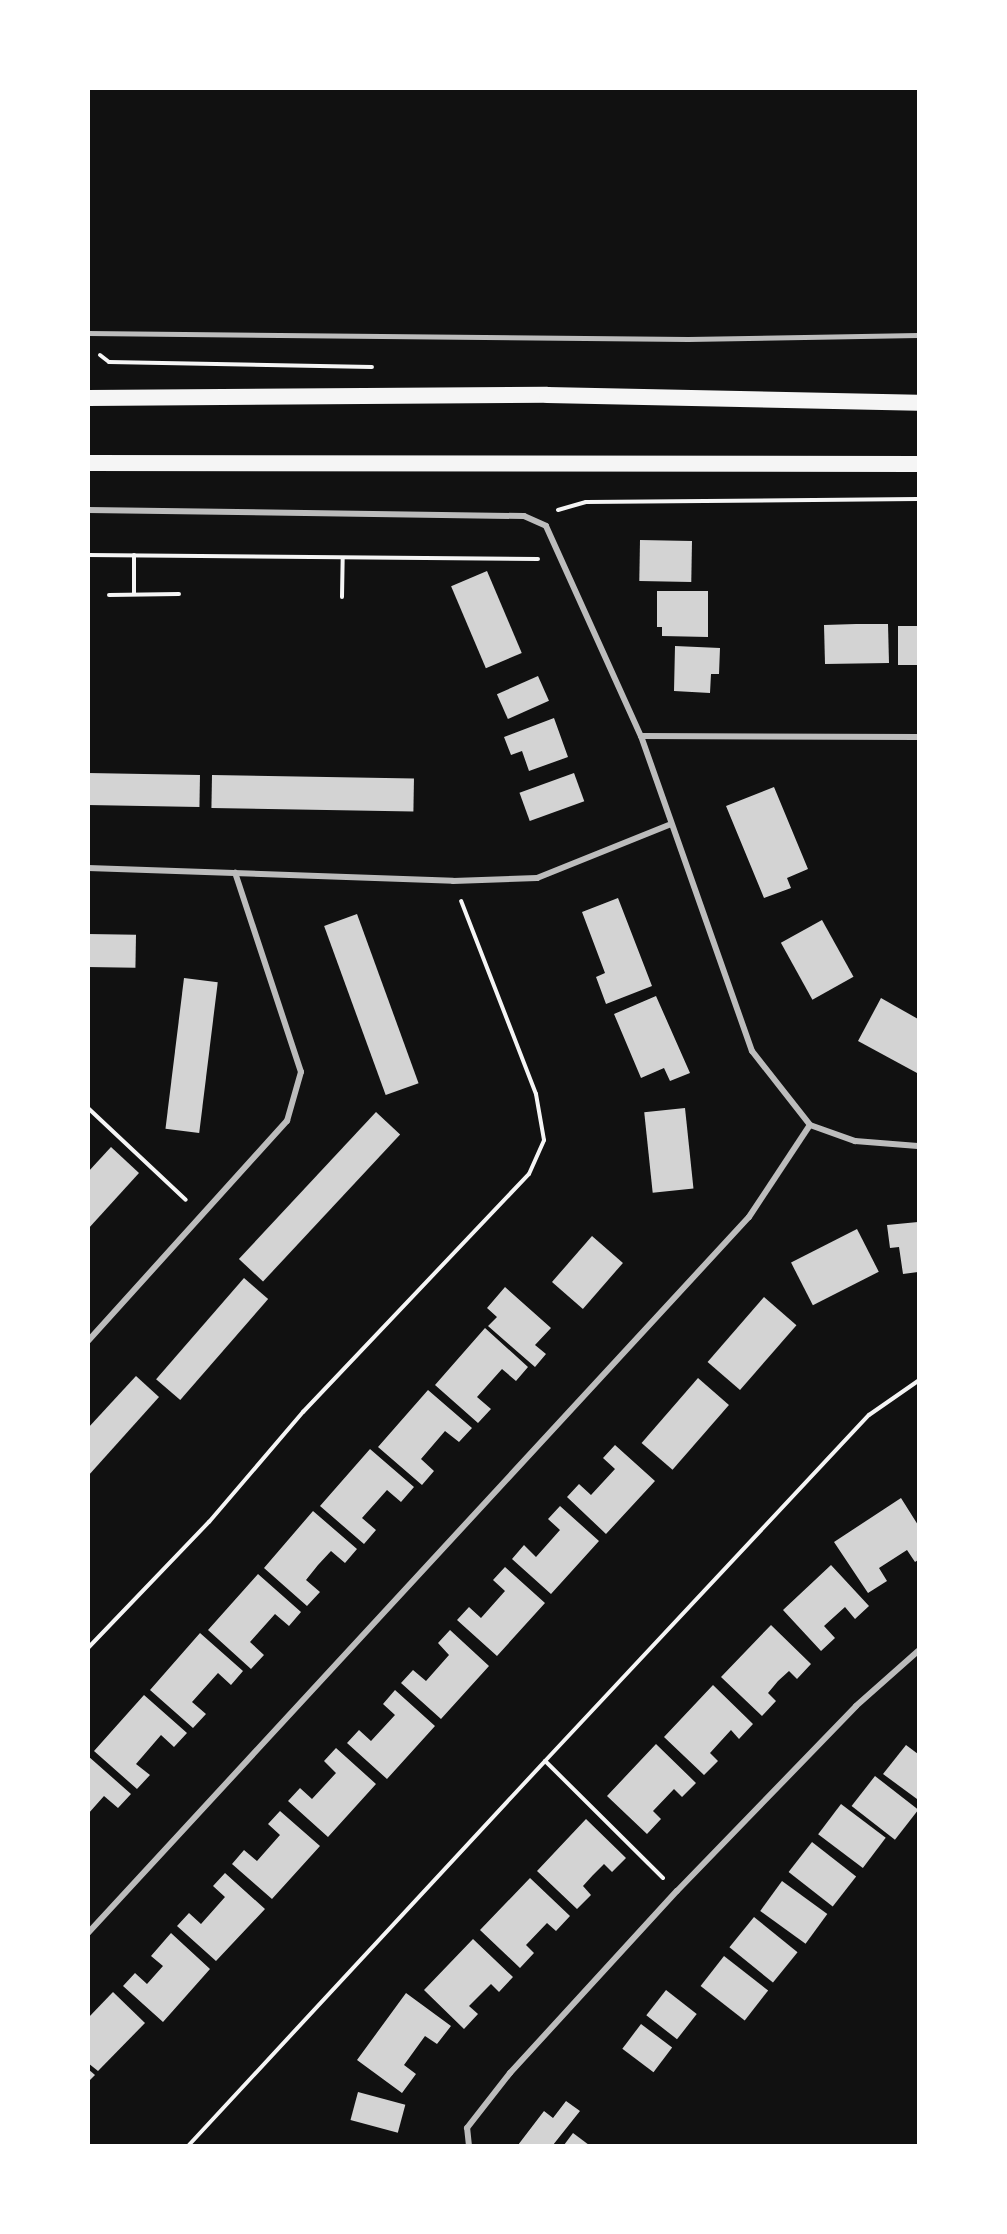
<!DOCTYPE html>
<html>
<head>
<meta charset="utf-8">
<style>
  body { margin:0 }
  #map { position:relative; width:1007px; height:2234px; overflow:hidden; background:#111; font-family:Lora,serif }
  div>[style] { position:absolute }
  .building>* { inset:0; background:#d3d3d3; transform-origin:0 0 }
  .path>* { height:4px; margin:-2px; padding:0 2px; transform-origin:2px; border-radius:2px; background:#f5f5f5 }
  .service>* { height:4.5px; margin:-2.25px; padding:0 2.25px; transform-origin:2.25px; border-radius:2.25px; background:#bcbcbc }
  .minor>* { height:6px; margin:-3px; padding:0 3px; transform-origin:3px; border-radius:3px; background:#bcbcbc }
  .trunk>* { height:16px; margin:-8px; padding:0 8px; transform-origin:8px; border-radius:8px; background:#f5f5f5 }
  span { translate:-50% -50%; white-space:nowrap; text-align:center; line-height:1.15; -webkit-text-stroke:4.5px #fff; paint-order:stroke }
  .frame { position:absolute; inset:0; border:90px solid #fff; pointer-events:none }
</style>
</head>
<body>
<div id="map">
  <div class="building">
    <div style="left:640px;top:540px;width:52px;height:41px;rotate:1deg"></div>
    <div style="left:487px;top:571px;width:89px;height:39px;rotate:67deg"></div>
    <div style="clip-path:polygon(657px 591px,708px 591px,708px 637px,662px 636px,662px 627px,657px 627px)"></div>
    <div style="clip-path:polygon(856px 624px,888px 624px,889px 663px,825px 664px,824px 625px)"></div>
    <div style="left:898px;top:626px;width:20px;height:39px"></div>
    <div style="clip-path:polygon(675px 646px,720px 648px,719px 674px,711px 674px,710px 693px,674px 691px)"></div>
    <div style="left:538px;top:676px;width:27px;height:45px;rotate:66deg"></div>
    <div style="clip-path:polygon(554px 718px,568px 757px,529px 771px,522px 751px,511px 755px,504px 737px)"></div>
    <div style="left:88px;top:773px;width:112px;height:32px;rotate:1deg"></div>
    <div style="left:574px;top:773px;width:30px;height:58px;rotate:70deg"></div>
    <div style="left:212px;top:775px;width:202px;height:33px;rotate:1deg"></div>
    <div style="clip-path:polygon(774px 787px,808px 869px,787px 878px,791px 888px,764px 898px,726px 806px)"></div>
    <div style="clip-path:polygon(618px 898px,652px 986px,606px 1004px,596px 977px,605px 973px,582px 912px)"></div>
    <div style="left:357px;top:914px;width:180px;height:35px;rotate:70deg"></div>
    <div style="left:822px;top:920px;width:65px;height:47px;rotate:61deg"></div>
    <div style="left:88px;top:934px;width:48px;height:33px;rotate:1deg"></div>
    <div style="left:184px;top:978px;width:34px;height:152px;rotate:7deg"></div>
    <div style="clip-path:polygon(656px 996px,690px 1073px,670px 1081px,664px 1068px,641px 1078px,614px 1014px)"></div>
    <div style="clip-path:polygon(881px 998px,918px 1019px,917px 1073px,858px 1041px)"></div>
    <div style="left:685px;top:1108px;width:81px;height:41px;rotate:84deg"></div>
    <div style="left:376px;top:1112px;width:33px;height:201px;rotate:43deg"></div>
    <div style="clip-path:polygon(111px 1147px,139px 1173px,88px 1229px,88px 1172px)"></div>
    <div style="clip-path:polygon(918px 1222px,918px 1272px,903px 1274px,899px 1247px,890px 1248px,887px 1225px)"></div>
    <div style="left:857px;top:1229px;width:48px;height:74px;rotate:63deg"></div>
    <div style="left:592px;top:1236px;width:41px;height:61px;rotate:41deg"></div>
    <div style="left:244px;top:1278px;width:32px;height:134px;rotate:41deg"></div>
    <div style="clip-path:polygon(505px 1287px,551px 1328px,535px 1345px,546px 1354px,535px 1367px,488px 1326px,497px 1317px,487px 1308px)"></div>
    <div style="left:764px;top:1297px;width:43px;height:86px;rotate:41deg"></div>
    <div style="clip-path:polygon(485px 1328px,528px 1367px,516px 1381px,502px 1369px,477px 1397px,491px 1409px,478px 1423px,435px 1385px)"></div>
    <div style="clip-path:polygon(136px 1376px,159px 1397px,88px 1476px,88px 1428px)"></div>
    <div style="left:698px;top:1378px;width:41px;height:86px;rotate:41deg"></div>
    <div style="clip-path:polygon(428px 1390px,472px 1428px,459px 1442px,445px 1431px,421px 1459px,434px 1471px,422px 1485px,378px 1447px)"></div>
    <div style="clip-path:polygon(615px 1445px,655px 1481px,606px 1534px,567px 1497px,579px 1484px,591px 1495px,615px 1469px,603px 1458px)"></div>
    <div style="clip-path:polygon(370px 1449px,414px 1487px,401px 1502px,387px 1490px,362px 1518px,376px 1530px,364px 1544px,320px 1506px)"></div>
    <div style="clip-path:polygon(901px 1498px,918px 1525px,918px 1560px,915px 1562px,907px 1550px,879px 1568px,887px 1581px,868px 1593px,834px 1542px)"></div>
    <div style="clip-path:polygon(560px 1506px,599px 1541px,551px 1594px,512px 1559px,524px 1545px,536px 1557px,560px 1530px,548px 1519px)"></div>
    <div style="clip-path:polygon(313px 1511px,357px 1549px,345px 1563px,331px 1551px,318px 1565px,306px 1580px,320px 1592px,307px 1606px,264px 1568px)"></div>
    <div style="clip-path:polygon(831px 1565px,869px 1606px,855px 1619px,845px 1607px,824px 1626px,835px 1638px,821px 1651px,783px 1610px)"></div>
    <div style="clip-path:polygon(505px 1567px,545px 1603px,497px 1656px,457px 1620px,469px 1607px,481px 1618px,505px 1591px,493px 1580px)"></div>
    <div style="clip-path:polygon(258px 1574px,301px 1612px,289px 1626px,275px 1614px,250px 1642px,264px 1655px,251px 1669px,208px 1630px)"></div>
    <div style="clip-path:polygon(771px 1625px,811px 1664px,797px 1679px,789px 1671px,778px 1681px,768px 1693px,776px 1701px,762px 1716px,721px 1677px)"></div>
    <div style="clip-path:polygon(450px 1630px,489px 1666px,441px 1719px,401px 1683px,413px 1670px,426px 1681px,449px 1655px,438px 1643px)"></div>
    <div style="clip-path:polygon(200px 1633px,243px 1671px,231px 1685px,218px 1673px,192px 1702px,206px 1714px,193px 1728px,150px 1690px)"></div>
    <div style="clip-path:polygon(713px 1685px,753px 1724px,739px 1739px,731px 1730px,720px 1742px,710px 1753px,718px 1761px,704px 1775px,664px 1737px)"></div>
    <div style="clip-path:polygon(395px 1690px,435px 1726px,387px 1779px,347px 1743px,359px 1730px,371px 1741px,395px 1715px,383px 1704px)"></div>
    <div style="clip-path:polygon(144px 1695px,187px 1733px,174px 1747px,161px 1735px,136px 1764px,150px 1775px,137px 1789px,94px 1751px)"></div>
    <div style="clip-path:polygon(656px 1744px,696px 1783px,682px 1797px,674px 1789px,653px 1811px,661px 1819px,647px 1834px,607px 1796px)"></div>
    <div style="clip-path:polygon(906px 1745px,918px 1754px,917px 1799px,883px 1774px)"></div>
    <div style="clip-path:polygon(336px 1748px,376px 1784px,328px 1837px,288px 1801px,300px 1788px,312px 1799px,336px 1773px,324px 1761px)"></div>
    <div style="clip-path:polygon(88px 1756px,131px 1794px,118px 1808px,104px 1796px,88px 1814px)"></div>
    <div style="left:875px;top:1776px;width:55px;height:38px;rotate:38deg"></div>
    <div style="left:841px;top:1804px;width:56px;height:38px;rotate:37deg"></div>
    <div style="clip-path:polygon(280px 1811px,320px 1846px,272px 1899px,232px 1864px,244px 1850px,257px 1861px,280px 1835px,268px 1824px)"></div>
    <div style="clip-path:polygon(586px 1819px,626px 1858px,612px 1872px,604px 1864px,593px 1875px,583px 1886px,591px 1895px,577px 1909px,537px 1871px)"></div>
    <div style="left:812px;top:1842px;width:56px;height:38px;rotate:38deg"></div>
    <div style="clip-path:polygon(225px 1873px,265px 1909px,216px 1961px,177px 1926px,189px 1913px,201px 1924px,225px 1897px,213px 1886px)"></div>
    <div style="clip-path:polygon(530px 1878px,570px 1916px,556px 1931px,547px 1923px,526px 1945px,534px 1953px,520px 1968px,480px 1930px)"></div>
    <div style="left:782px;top:1881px;width:56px;height:37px;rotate:36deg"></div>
    <div style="left:754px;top:1917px;width:56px;height:39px;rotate:39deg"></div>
    <div style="clip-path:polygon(171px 1933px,210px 1969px,163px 2022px,123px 1986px,135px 1973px,147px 1984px,163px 1966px,151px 1956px)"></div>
    <div style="clip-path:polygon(473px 1939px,513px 1977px,499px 1992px,491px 1984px,469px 2006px,478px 2014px,464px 2029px,424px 1990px)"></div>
    <div style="left:724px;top:1956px;width:56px;height:38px;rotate:38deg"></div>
    <div style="left:666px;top:1990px;width:39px;height:32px;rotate:38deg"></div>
    <div style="clip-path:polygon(113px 1992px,145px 2023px,98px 2071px,88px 2063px,88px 2018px)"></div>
    <div style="clip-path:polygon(406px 1993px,451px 2026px,437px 2044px,425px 2036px,404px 2065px,416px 2074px,402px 2093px,357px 2060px)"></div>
    <div style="left:641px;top:2024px;width:39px;height:31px;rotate:37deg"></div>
    <div style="clip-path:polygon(88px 2069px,95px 2075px,88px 2082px)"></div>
    <div style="left:358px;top:2092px;width:49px;height:29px;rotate:15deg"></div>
    <div style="clip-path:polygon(566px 2101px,580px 2111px,553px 2145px,518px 2145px,544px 2111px,553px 2118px)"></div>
    <div style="clip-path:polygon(573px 2133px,589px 2145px,564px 2145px)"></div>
  </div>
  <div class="path">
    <div style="left:100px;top:355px;width:11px;rotate:38deg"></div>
    <div style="left:109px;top:362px;width:263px;rotate:1.1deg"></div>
    <div style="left:558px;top:510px;width:29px;rotate:-16deg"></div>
    <div style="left:586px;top:502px;width:332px;rotate:-0.5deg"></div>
    <div style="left:88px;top:555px;width:450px;rotate:0.5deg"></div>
    <div style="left:134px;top:555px;width:38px;rotate:90deg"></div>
    <div style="left:109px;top:595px;width:70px;rotate:-0.8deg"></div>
    <div style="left:342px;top:597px;width:39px;rotate:-89deg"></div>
    <div style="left:88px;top:1108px;width:134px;rotate:43.2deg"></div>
    <div style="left:88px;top:1648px;width:175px;rotate:-46.2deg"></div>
    <div style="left:209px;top:1522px;width:145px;rotate:-49.5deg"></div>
    <div style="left:303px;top:1412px;width:328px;rotate:-46.5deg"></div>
    <div style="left:529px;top:1174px;width:37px;rotate:-66deg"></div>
    <div style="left:544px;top:1140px;width:47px;rotate:-99.9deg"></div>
    <div style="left:536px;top:1094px;width:207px;rotate:-111.2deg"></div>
    <div style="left:663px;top:1878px;width:166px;rotate:-135.2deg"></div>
    <div style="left:545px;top:1761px;width:474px;rotate:-46.9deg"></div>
    <div style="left:869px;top:1415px;width:60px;rotate:-34.8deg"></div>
    <div style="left:188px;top:2146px;width:525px;rotate:-47.16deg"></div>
  </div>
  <div class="service">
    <div style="left:88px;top:333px;width:600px;rotate:0.57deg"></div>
    <div style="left:688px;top:339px;width:230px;rotate:-1deg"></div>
  </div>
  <div class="minor">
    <div style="left:88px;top:510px;width:436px;rotate:0.8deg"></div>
    <div style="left:524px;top:516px;width:24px;rotate:24deg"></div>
    <div style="left:546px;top:526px;width:230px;rotate:65.7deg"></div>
    <div style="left:641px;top:736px;width:334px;rotate:70.6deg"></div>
    <div style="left:752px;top:1051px;width:94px;rotate:51.9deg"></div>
    <div style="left:810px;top:1125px;width:48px;rotate:19.6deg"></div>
    <div style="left:855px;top:1141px;width:63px;rotate:4.5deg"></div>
    <div style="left:641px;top:736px;width:277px;rotate:0.2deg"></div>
    <div style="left:88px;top:868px;width:365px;rotate:2deg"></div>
    <div style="left:453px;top:881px;width:84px;rotate:-2deg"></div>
    <div style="left:537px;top:878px;width:142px;rotate:-21.9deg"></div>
    <div style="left:88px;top:1341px;width:297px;rotate:-47.9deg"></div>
    <div style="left:287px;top:1121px;width:51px;rotate:-74.1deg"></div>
    <div style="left:301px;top:1072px;width:210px;rotate:-108.3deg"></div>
    <div style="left:88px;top:1933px;width:974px;rotate:-47.29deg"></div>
    <div style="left:749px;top:1217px;width:110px;rotate:-56.5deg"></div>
    <div style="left:469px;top:2146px;width:18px;rotate:-96deg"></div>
    <div style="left:467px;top:2128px;width:70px;rotate:-52deg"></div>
    <div style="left:510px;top:2073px;width:247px;rotate:-47.5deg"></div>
    <div style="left:677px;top:1891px;width:257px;rotate:-45.9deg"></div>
    <div style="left:856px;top:1706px;width:83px;rotate:-41.6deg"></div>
  </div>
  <div class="trunk">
    <div style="left:88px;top:398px;width:459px;rotate:-0.4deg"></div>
    <div style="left:547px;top:395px;width:371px;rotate:1.2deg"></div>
    <div style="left:88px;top:463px;width:830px;rotate:0.07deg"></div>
  </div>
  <div class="frame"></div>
</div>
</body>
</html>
